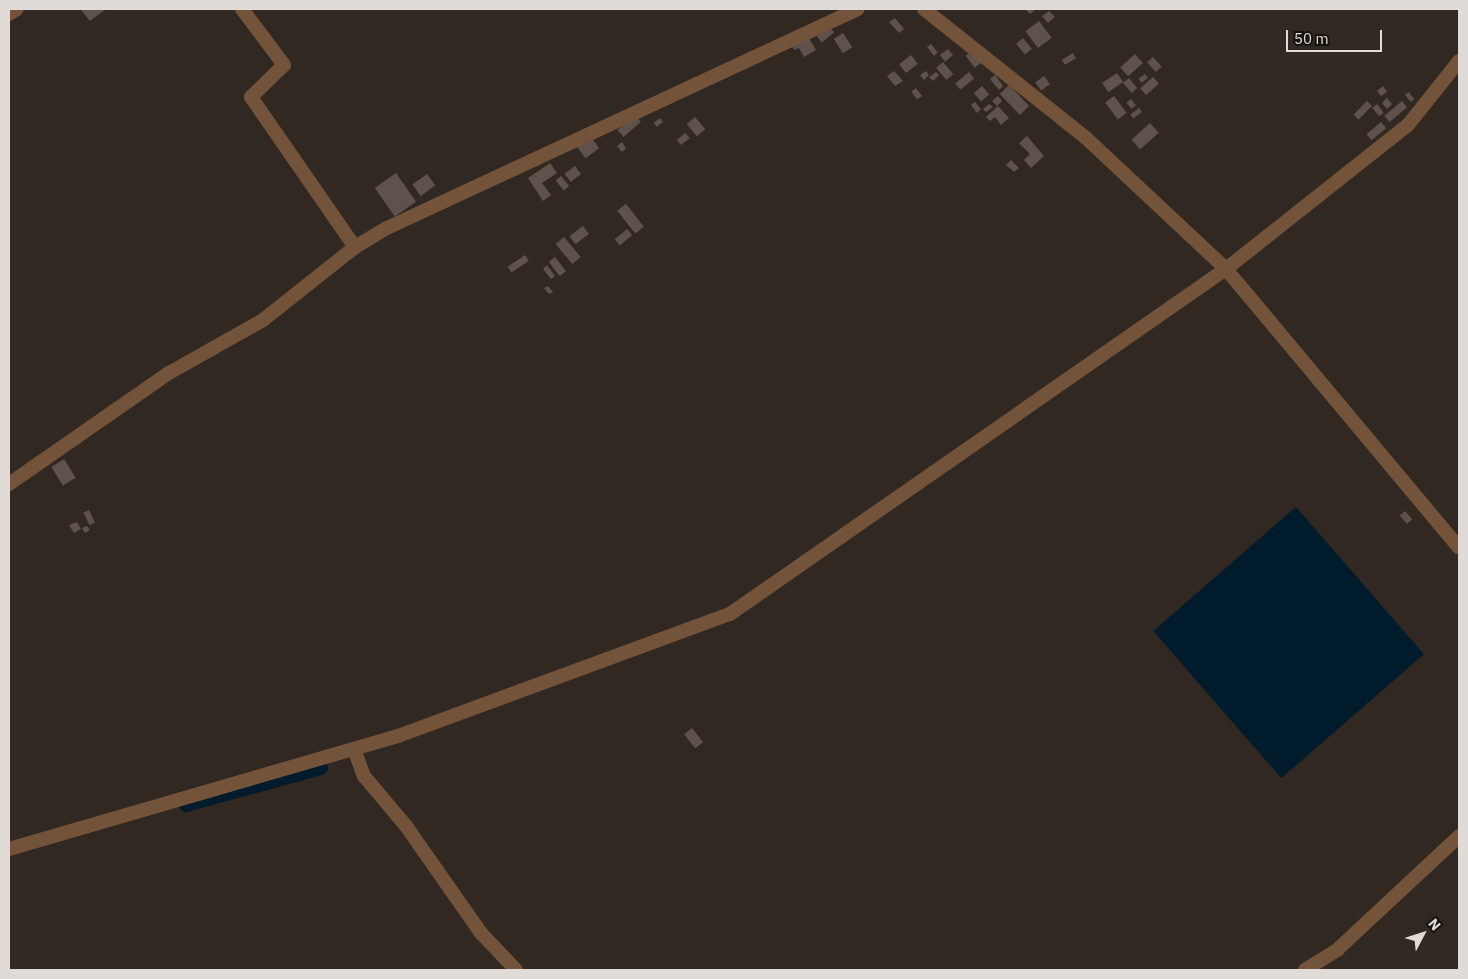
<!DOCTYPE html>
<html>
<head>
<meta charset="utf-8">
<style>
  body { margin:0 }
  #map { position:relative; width:1468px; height:979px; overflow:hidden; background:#312821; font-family:"IBM Plex Sans",sans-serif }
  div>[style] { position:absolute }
  .water>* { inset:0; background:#001b2c; transform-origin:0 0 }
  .canal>* { height:14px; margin:-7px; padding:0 7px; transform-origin:7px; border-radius:7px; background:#001b2c }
  .building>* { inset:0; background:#5f524d; transform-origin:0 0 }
  .minor>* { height:14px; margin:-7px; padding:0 7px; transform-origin:7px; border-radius:7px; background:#73543b }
  .tertiary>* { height:14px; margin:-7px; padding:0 7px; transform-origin:7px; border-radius:7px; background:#73543b }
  span { translate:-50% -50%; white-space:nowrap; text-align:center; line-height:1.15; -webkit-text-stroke:4px #16120f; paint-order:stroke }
  .frame { position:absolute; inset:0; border:10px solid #e1dbd7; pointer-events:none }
  .north { position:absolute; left:1398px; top:909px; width:50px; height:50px; -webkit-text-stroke:4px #16120f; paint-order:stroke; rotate:50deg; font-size:14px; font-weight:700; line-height:20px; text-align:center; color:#e1dbd7 }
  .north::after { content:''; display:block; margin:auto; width:18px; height:22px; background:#e1dbd7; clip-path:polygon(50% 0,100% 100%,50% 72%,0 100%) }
  .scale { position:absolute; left:1286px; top:30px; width:96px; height:22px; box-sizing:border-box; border:2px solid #e1dbd7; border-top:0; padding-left:6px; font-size:15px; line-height:18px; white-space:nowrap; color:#e1dbd7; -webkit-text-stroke:4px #16120f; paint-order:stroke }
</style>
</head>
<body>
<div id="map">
  <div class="water">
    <div style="left:1296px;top:507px;width:195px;height:189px;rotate:49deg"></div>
  </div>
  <div class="canal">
    <div style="left:186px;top:805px;width:140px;rotate:-15.3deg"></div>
  </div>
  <div class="building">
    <div style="clip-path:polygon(83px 9px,106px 9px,90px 21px,81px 10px)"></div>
    <div style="clip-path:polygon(1025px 9px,1036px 9px,1030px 14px)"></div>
    <div style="clip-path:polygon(1049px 11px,1055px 17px,1048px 23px,1042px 16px)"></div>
    <div style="clip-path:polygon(895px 18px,904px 29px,899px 33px,889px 22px)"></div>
    <div style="left:1039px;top:21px;width:21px;height:17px;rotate:53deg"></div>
    <div style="left:829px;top:26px;width:8px;height:16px;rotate:50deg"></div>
    <div style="left:843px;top:33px;width:17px;height:11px;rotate:57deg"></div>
    <div style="clip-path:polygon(807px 35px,816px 50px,804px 57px,799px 48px,794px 50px,791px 44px)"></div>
    <div style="left:1023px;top:38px;width:14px;height:9px;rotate:51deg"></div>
    <div style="left:931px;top:44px;width:11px;height:5px;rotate:52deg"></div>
    <div style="clip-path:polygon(948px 49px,953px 55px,945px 62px,940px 55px)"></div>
    <div style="left:972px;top:51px;width:15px;height:8px;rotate:53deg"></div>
    <div style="left:1073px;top:53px;width:6px;height:13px;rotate:59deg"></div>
    <div style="left:1135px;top:54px;width:12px;height:20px;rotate:48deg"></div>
    <div style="left:911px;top:55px;width:11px;height:15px;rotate:52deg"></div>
    <div style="left:1153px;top:57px;width:13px;height:8px;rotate:48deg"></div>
    <div style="left:943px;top:62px;width:16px;height:9px;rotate:50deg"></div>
    <div style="clip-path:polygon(894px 71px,903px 81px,895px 86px,887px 76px)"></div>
    <div style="clip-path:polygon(926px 71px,929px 75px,924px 80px,920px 75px)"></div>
    <div style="clip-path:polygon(936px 72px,939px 75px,933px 81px,929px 77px)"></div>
    <div style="left:969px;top:72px;width:8px;height:18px;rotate:50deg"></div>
    <div style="left:1117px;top:73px;width:11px;height:18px;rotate:56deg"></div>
    <div style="left:1145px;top:74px;width:5px;height:8px;rotate:53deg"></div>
    <div style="clip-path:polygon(995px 75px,1003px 86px,999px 90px,990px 79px)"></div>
    <div style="left:1044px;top:76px;width:10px;height:11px;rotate:53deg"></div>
    <div style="left:1153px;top:77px;width:9px;height:17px;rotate:49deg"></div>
    <div style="clip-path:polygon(1129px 78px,1137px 88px,1132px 93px,1123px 83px)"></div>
    <div style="left:1009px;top:85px;width:29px;height:13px;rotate:46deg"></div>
    <div style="left:982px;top:86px;width:11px;height:11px;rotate:49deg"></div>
    <div style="clip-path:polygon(1383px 86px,1387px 92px,1381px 96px,1377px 91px)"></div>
    <div style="left:916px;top:88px;width:10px;height:6px;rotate:53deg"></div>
    <div style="clip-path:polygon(1409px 92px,1414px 99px,1411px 102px,1405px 95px)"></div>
    <div style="clip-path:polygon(998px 96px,1002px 101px,997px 106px,992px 101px)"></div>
    <div style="left:1114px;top:96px;width:21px;height:11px;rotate:53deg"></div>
    <div style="clip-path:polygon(1387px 98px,1392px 104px,1387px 109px,1382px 103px)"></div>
    <div style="left:1131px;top:99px;width:8px;height:6px;rotate:50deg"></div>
    <div style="left:1367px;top:101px;width:7px;height:19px;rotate:45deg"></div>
    <div style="left:1402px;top:101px;width:8px;height:23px;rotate:50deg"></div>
    <div style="clip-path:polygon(975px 102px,981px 109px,977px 113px,971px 105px)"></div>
    <div style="clip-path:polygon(989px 104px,993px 107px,986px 112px,983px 109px)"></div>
    <div style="left:1377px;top:104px;width:11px;height:6px;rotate:52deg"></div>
    <div style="clip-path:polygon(998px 106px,1009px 118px,1001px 125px,995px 117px,990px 121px,986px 117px)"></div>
    <div style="left:1139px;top:108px;width:5px;height:11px;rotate:53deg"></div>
    <div style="left:635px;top:115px;width:9px;height:23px;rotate:49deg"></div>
    <div style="left:695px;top:117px;width:16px;height:11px;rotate:50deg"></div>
    <div style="left:660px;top:118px;width:5px;height:8px;rotate:53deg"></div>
    <div style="left:1381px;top:122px;width:8px;height:19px;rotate:50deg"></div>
    <div style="left:1150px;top:123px;width:13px;height:25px;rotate:48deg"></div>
    <div style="clip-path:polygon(685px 133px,690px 138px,681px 145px,677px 140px)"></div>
    <div style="clip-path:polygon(1027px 136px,1044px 156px,1031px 168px,1024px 160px,1030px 154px,1019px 143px)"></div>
    <div style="left:591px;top:137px;width:14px;height:17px;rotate:54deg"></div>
    <div style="clip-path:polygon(622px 142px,626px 148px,622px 152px,617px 146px)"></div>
    <div style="clip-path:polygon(1011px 160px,1019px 168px,1014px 172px,1006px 165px)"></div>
    <div style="clip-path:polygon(550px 163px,557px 173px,542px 183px,551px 195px,543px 201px,528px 178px)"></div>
    <div style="left:575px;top:166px;width:10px;height:13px;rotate:53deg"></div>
    <div style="left:396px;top:173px;width:35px;height:26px;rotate:55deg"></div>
    <div style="left:427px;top:174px;width:14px;height:18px;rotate:54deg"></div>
    <div style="left:561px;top:176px;width:13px;height:7px;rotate:51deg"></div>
    <div style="left:626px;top:204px;width:29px;height:11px;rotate:52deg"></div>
    <div style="left:583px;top:226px;width:10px;height:17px;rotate:53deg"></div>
    <div style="left:627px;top:229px;width:8px;height:16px;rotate:50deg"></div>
    <div style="left:564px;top:237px;width:26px;height:11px;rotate:50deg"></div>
    <div style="left:525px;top:255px;width:7px;height:21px;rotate:56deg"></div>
    <div style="left:555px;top:257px;width:18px;height:8px;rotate:52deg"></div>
    <div style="clip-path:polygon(547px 265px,555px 276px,551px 279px,543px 269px)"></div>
    <div style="clip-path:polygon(548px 286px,553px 292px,549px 294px,544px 288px)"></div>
    <div style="left:64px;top:459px;width:22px;height:15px;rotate:58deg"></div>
    <div style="left:89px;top:510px;width:14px;height:6px;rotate:65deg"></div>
    <div style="left:1405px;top:511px;width:11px;height:7px;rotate:49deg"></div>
    <div style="clip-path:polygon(77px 522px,81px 529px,74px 533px,69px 525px)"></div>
    <div style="clip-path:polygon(87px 526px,90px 530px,85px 533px,82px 528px)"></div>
    <div style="left:692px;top:728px;width:18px;height:10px;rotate:52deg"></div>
  </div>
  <div class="minor">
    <div style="left:354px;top:749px;width:29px;rotate:70deg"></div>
    <div style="left:364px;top:776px;width:65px;rotate:50deg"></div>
    <div style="left:406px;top:826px;width:131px;rotate:55deg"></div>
    <div style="left:481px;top:933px;width:51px;rotate:46.6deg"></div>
    <div style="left:9px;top:849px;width:405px;rotate:-16.2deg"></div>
    <div style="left:398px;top:736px;width:354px;rotate:-20.2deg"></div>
    <div style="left:730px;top:614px;width:604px;rotate:-34.82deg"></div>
    <div style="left:1226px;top:269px;width:232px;rotate:-38.4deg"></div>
    <div style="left:1408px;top:125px;width:82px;rotate:-51.4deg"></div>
    <div style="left:1305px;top:970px;width:39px;rotate:-32deg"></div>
    <div style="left:1338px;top:949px;width:166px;rotate:-43deg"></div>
  </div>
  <div class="tertiary">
    <div style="left:242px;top:9px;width:70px;rotate:53.1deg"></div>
    <div style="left:284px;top:65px;width:46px;rotate:135.9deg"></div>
    <div style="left:251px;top:97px;width:183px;rotate:55.3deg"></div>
    <div style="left:924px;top:9px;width:206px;rotate:38.5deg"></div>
    <div style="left:1085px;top:137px;width:193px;rotate:43.1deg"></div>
    <div style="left:1226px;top:269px;width:363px;rotate:50.1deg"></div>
    <div style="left:9px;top:14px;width:9px;rotate:-32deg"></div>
    <div style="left:9px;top:484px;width:195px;rotate:-34.8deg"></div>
    <div style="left:169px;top:373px;width:108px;rotate:-29.4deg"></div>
    <div style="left:263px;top:320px;width:117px;rotate:-38.4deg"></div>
    <div style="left:355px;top:247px;width:37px;rotate:-31deg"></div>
    <div style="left:387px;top:228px;width:519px;rotate:-24.94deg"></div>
  </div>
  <div class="frame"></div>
  <div class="north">N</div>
  <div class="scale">50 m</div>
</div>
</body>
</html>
